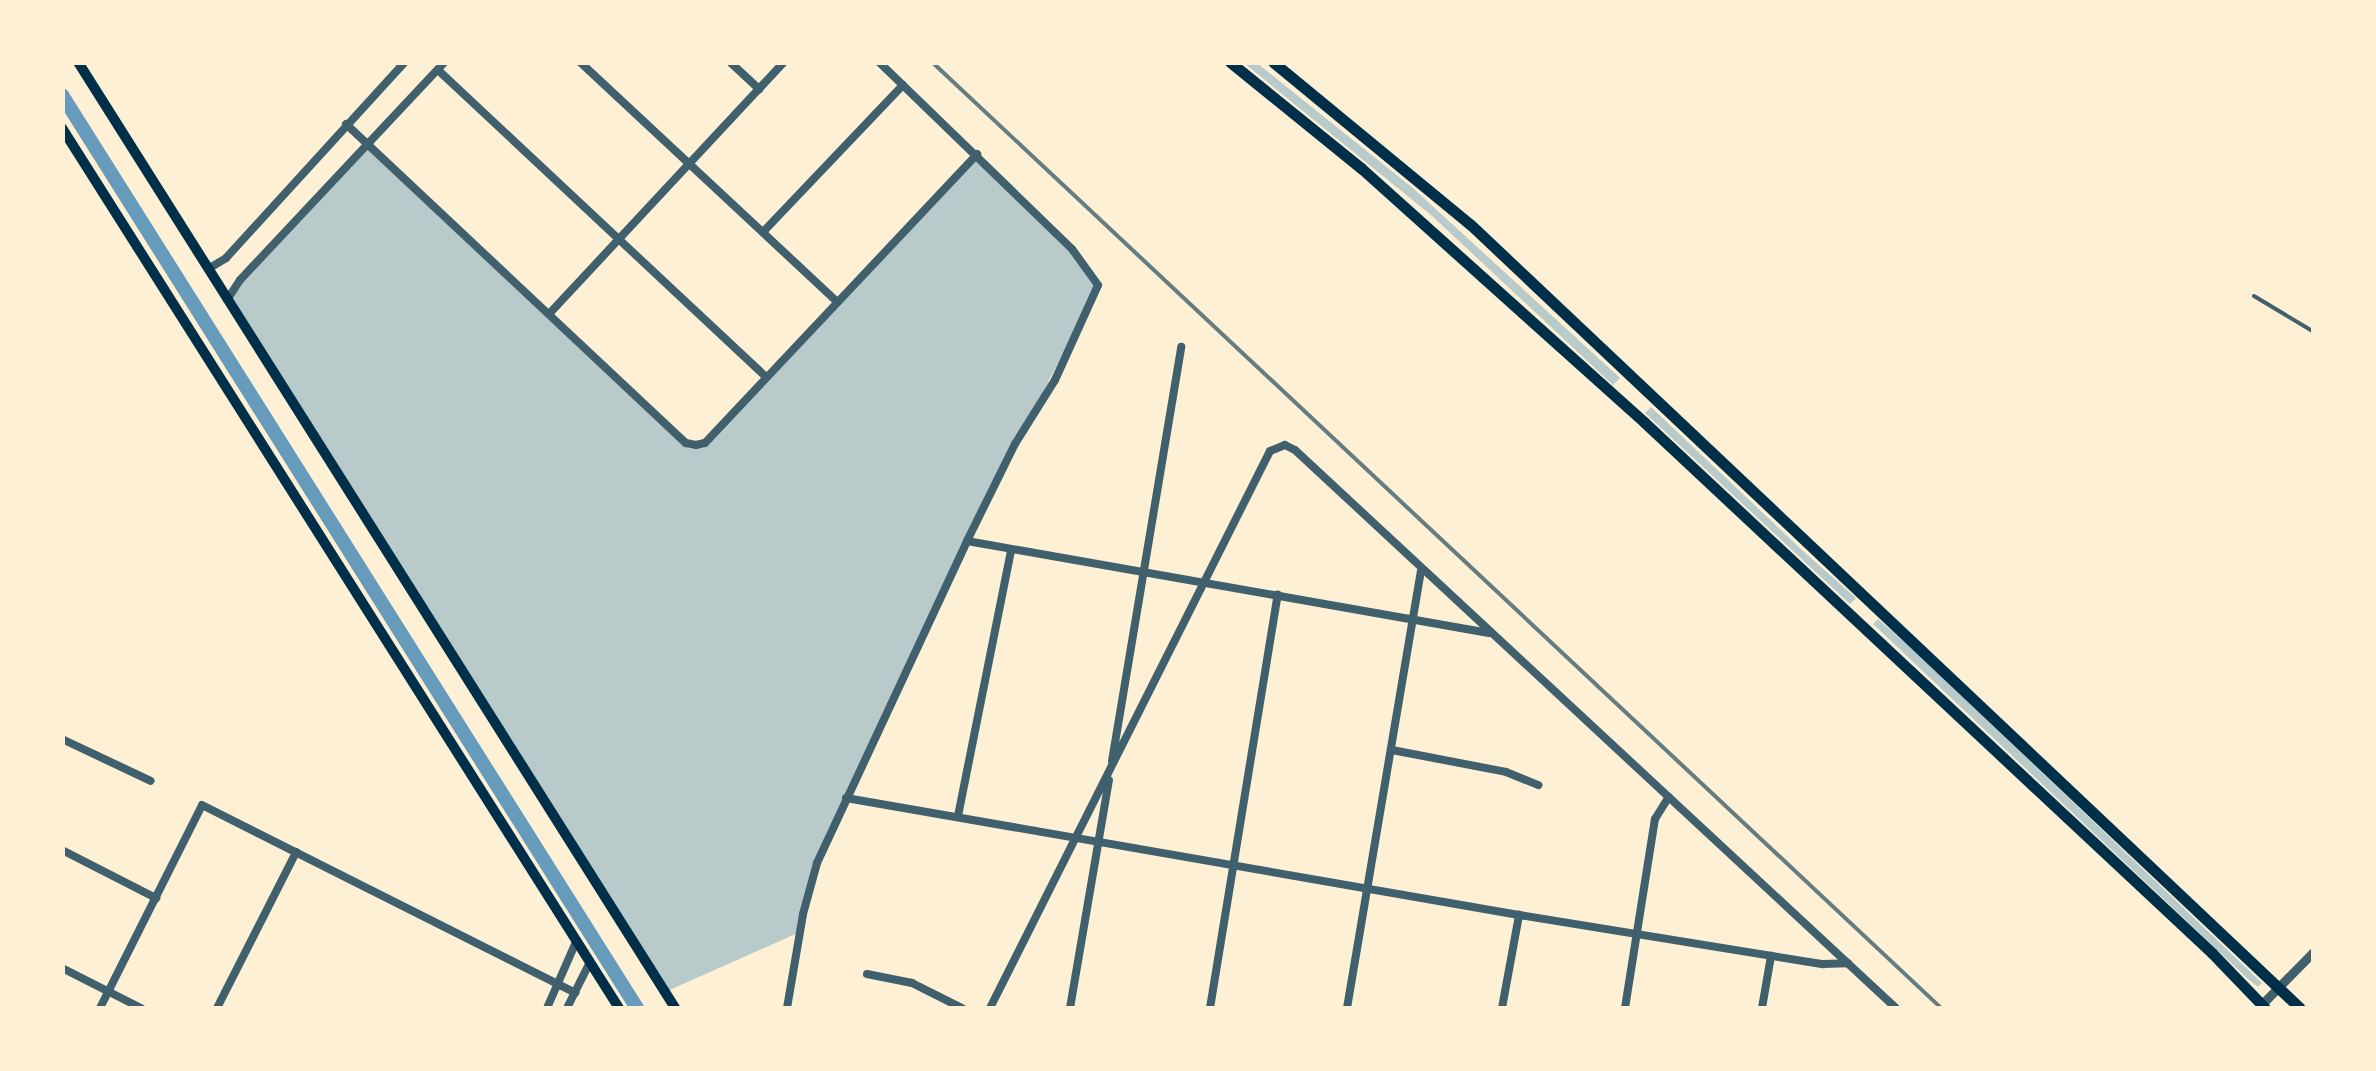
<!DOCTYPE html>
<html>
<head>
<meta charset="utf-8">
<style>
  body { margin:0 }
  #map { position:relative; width:2376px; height:1071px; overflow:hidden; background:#fdf0d5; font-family:Spectral,serif }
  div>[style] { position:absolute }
  .green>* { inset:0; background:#b9caca }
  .canal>* { height:14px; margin:-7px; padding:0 7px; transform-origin:7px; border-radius:7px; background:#669bbc }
  .service>* { height:4px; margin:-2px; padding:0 2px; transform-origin:2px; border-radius:2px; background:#3f606c }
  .minor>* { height:8px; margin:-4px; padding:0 4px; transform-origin:4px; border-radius:4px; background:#3f606c }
  .tertiary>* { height:9px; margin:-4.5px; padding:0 4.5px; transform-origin:4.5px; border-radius:4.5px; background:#3f606c }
  .secondary>* { height:10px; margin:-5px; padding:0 5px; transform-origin:5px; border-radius:5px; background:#003049 }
  .primary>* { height:11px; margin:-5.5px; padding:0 5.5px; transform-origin:5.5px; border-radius:5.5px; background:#003049 }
  .rail>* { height:4px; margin:-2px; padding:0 2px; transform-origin:2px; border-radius:2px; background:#657d81 }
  span { translate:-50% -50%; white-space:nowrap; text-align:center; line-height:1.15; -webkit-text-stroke:8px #fdf0d5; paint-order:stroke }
  .frame { position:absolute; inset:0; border:65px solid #fdf0d5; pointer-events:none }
</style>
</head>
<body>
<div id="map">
  <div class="green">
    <div style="clip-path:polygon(1244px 63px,1257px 63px,1414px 189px,1620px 378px,1613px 385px,1431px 215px)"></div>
    <div style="clip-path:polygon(368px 144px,691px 445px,706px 443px,977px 154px,1090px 270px,1098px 285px,1027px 423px,820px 856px,800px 932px,665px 992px,227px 300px)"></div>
    <div style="clip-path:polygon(1651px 407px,1803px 551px,1856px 598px,1850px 604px,1645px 413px)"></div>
    <div style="clip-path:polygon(1878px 619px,1920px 656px,2262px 983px,2258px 987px,2248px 979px,1873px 624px)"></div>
  </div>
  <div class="canal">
    <div style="left:62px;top:95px;width:1079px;rotate:57.8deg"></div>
  </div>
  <div class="service">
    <div style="left:2254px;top:296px;width:70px;rotate:31deg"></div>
  </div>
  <div class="minor">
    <div style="left:580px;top:62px;width:352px;rotate:43deg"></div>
    <div style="left:730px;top:62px;width:40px;rotate:43deg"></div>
    <div style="left:438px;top:70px;width:448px;rotate:43.1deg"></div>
    <div style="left:346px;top:124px;width:466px;rotate:43.2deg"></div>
    <div style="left:686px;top:443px;width:10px;rotate:11deg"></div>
    <div style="left:696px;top:445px;width:9px;rotate:-13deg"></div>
    <div style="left:705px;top:443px;width:397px;rotate:-46.7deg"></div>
    <div style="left:763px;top:232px;width:203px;rotate:-46.4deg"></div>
    <div style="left:208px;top:269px;width:21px;rotate:-31deg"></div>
    <div style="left:226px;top:258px;width:265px;rotate:-47.6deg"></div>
    <div style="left:227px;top:300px;width:24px;rotate:-57deg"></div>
    <div style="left:240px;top:280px;width:299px;rotate:-46.8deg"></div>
    <div style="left:549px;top:314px;width:345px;rotate:-47deg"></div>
    <div style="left:967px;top:541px;width:530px;rotate:10deg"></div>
    <div style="left:62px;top:739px;width:98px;rotate:25.3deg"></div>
    <div style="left:1392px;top:750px;width:116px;rotate:10.9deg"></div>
    <div style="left:1506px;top:772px;width:35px;rotate:22deg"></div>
    <div style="left:1112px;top:761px;width:420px;rotate:-80.5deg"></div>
    <div style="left:846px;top:798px;width:683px;rotate:9.86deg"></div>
    <div style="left:1519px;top:915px;width:308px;rotate:9.2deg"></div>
    <div style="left:1823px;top:964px;width:25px;rotate:-2deg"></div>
    <div style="left:958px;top:816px;width:270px;rotate:-78.7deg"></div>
    <div style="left:62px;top:850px;width:106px;rotate:27.1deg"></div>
    <div style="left:62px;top:968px;width:89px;rotate:26.9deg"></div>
    <div style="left:867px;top:974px;width:46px;rotate:11.3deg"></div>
    <div style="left:912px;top:983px;width:56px;rotate:26.6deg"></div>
    <div style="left:100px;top:1008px;width:227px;rotate:-63.3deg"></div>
    <div style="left:202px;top:805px;width:418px;rotate:26.7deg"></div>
    <div style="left:217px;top:1008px;width:175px;rotate:-63.1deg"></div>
    <div style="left:547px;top:1008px;width:72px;rotate:-66.3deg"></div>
    <div style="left:567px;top:1008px;width:51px;rotate:-63.4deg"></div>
    <div style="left:787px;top:1008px;width:95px;rotate:-80.3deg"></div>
    <div style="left:803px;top:914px;width:53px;rotate:-74.6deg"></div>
    <div style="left:817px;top:863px;width:355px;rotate:-65deg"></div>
    <div style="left:967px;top:541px;width:108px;rotate:-63.7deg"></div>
    <div style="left:1015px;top:444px;width:75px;rotate:-58deg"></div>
    <div style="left:1055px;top:380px;width:104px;rotate:-65.6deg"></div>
    <div style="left:1098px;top:285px;width:44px;rotate:-125.8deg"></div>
    <div style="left:1072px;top:249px;width:269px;rotate:-135.9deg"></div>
    <div style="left:990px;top:1008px;width:623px;rotate:-63.31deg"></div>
    <div style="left:1270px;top:451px;width:16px;rotate:-22deg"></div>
    <div style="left:1285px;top:445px;width:11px;rotate:27deg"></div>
    <div style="left:1295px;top:450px;width:820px;rotate:42.88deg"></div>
    <div style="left:1070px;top:1008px;width:231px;rotate:-80.3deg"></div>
    <div style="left:1210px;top:1008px;width:419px;rotate:-80.7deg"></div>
    <div style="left:1347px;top:1008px;width:443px;rotate:-80.4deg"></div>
    <div style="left:1502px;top:1008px;width:95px;rotate:-79.6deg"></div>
    <div style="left:1625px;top:1008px;width:191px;rotate:-81deg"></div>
    <div style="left:1655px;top:819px;width:26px;rotate:-58deg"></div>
    <div style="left:1762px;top:1008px;width:53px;rotate:-80.2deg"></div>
  </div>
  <div class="tertiary">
    <div style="left:2261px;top:1005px;width:76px;rotate:-45.5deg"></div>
  </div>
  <div class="secondary">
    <div style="left:78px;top:62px;width:1119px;rotate:57.74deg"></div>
    <div style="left:62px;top:128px;width:1041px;rotate:57.67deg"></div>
  </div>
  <div class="primary">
    <div style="left:1230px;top:62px;width:169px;rotate:39deg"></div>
    <div style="left:1361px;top:168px;width:380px;rotate:41.9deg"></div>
    <div style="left:1644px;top:422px;width:778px;rotate:43.07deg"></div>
    <div style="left:2212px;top:953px;width:76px;rotate:46.1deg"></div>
    <div style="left:1273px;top:62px;width:256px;rotate:39.5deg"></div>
    <div style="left:1471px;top:225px;width:1140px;rotate:43.37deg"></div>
  </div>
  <div class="rail">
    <div style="left:932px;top:62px;width:1383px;rotate:43.15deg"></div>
  </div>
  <div class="frame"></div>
</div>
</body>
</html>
